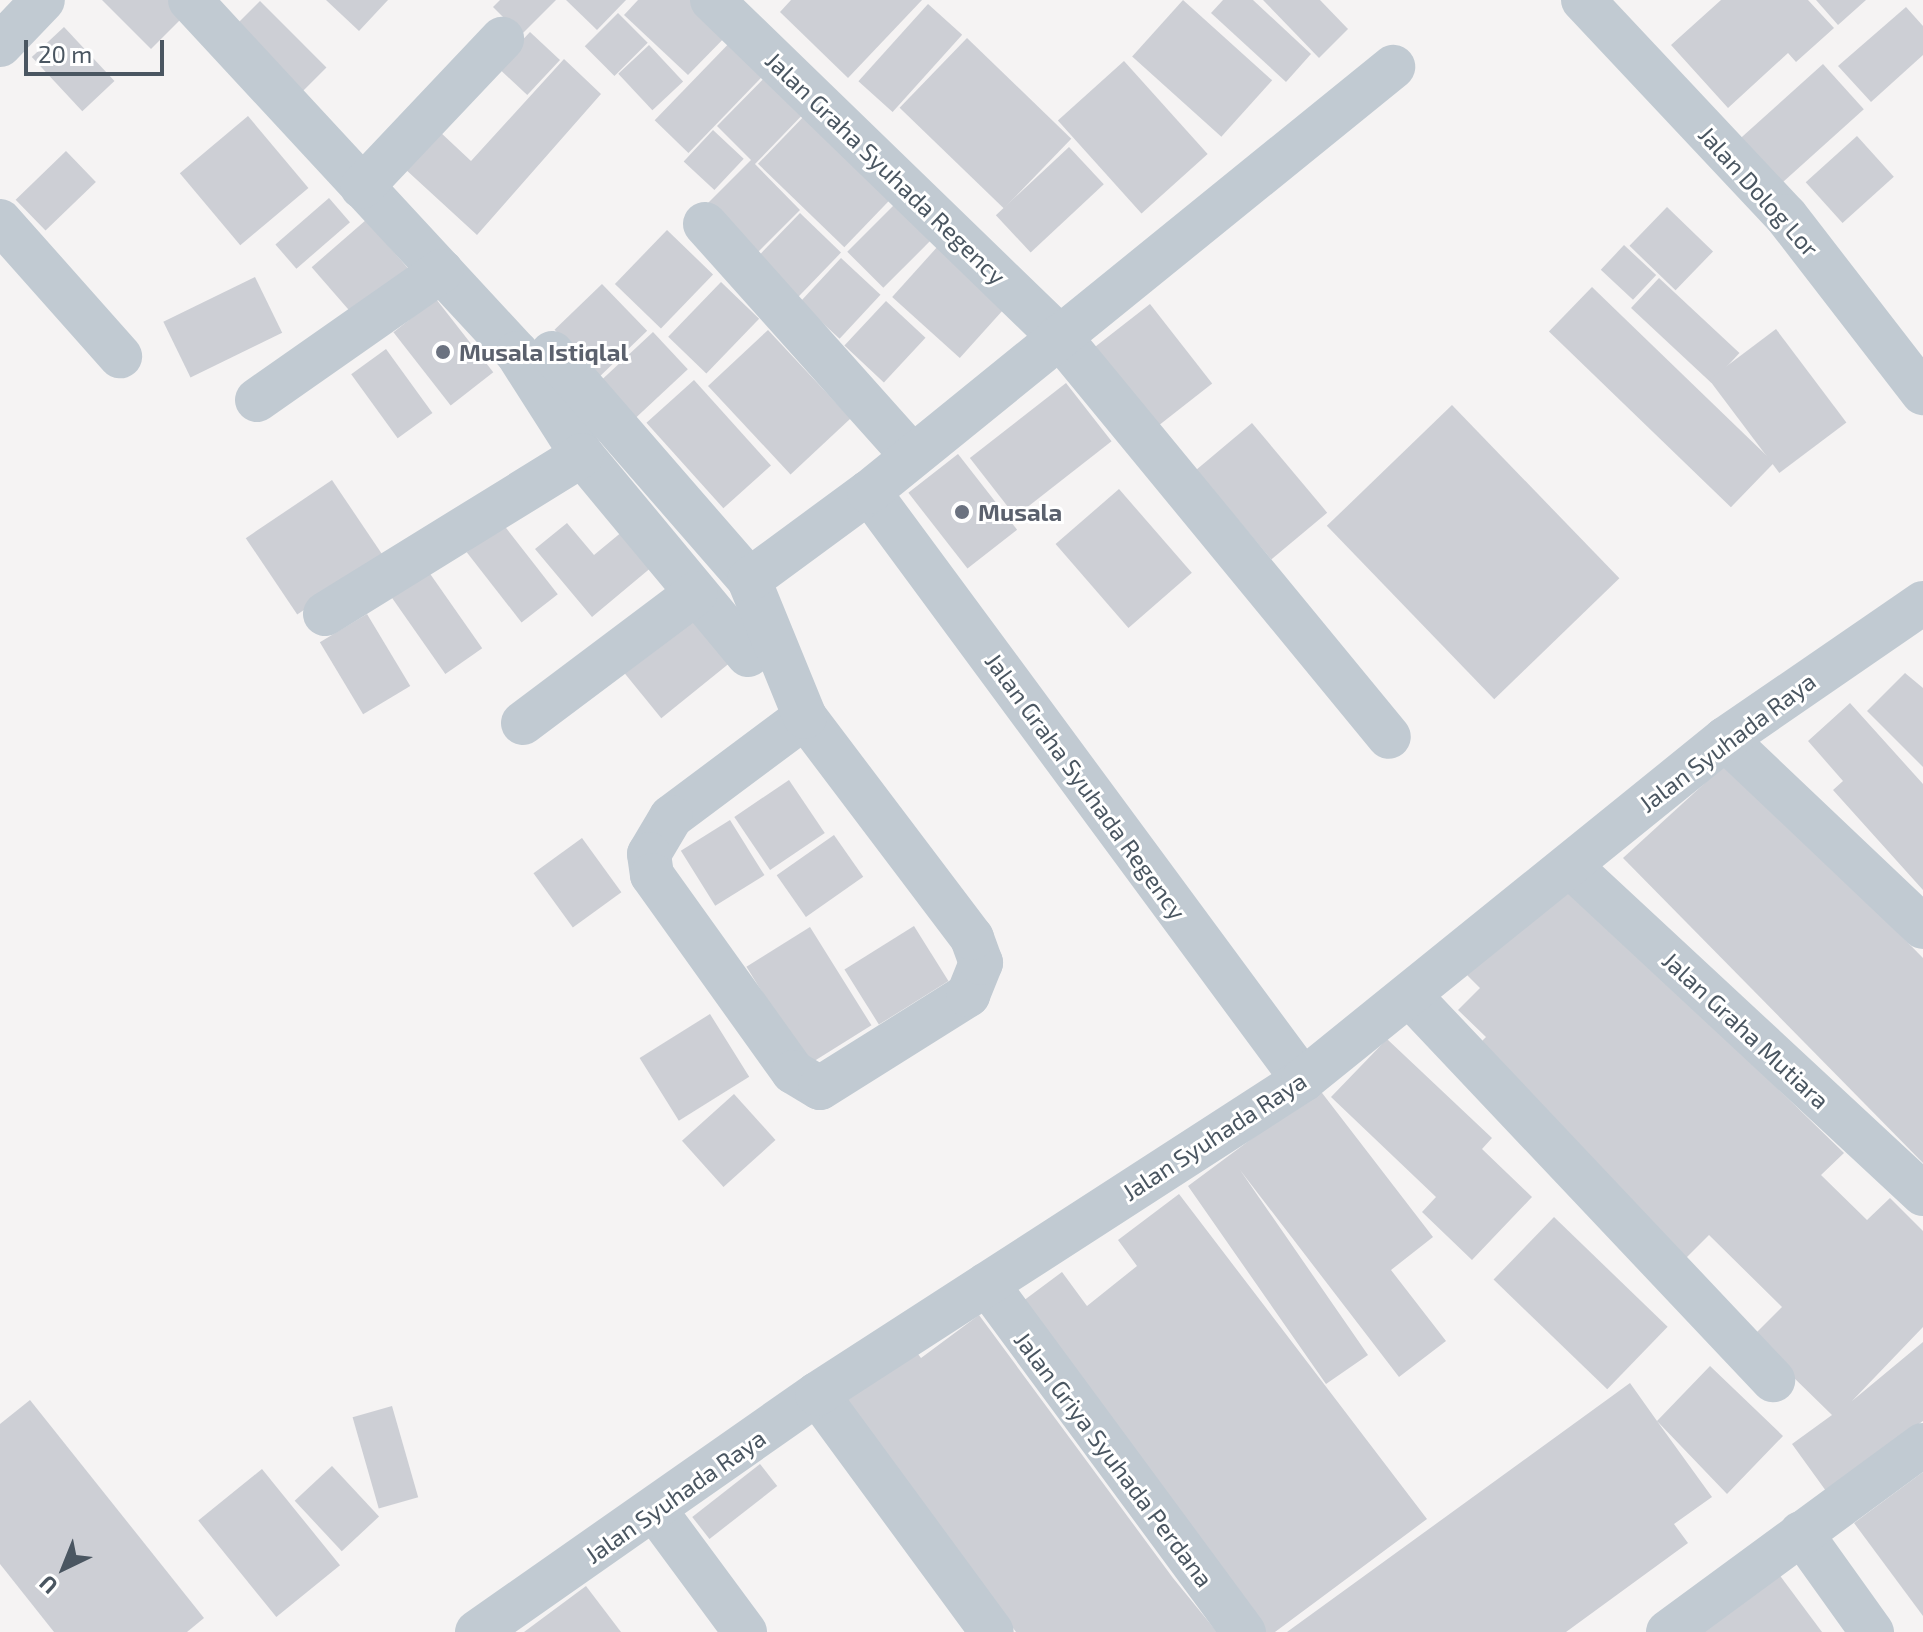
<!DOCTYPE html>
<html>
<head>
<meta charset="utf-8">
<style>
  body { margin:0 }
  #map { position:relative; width:1923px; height:1632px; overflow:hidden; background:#f5f3f3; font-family:"Exo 2",sans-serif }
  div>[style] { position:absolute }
  .building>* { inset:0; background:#cdcfd5; transform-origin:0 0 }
  .minor>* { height:44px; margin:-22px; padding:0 22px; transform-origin:22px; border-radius:22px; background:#c1cad2 }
  .dots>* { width:22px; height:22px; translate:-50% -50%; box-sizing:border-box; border:4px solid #fff; border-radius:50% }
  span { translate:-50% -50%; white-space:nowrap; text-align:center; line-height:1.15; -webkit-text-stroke:6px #fff; paint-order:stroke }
  .street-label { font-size:24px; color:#4a5661 }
  .worship-label { font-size:24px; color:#5b616d; font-weight:700 }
  .left { translate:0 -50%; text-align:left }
  .north { position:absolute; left:24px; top:1528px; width:80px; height:80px; -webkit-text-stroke:6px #fff; paint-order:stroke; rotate:223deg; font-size:22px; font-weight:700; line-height:32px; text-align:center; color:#4a5661 }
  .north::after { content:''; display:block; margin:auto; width:28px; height:36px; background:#4a5661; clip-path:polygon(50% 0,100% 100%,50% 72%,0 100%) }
  .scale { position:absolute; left:24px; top:40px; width:140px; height:36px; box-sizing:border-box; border:4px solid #4a5661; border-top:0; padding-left:10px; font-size:24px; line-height:28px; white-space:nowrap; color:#4a5661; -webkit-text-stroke:6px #fff; paint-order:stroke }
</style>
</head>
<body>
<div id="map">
  <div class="building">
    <div style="clip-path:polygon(102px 0,168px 0,184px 16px,151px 49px)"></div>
    <div style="clip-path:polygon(326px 0,388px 0,359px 31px)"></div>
    <div style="clip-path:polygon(500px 0,556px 0,521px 35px,493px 7px)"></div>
    <div style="clip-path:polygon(566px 0,626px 0,597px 30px)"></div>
    <div style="clip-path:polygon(638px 0,703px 0,733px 29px,688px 75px,624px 15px)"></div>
    <div style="clip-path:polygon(791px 0,922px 0,848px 78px,780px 12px)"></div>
    <div style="left:1183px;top:0;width:120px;height:76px;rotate:42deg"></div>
    <div style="clip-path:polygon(1223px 0,1253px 0,1311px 54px,1286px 82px,1211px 13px)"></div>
    <div style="clip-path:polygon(1263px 0,1320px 0,1348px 29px,1319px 58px)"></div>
    <div style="clip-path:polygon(1721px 0,1808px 0,1834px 28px,1796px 62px,1788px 53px,1728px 108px,1671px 45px)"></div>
    <div style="clip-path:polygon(1816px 0,1866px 0,1838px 25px)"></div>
    <div style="left:260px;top:1px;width:94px;height:41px;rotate:45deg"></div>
    <div style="left:928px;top:4px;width:46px;height:104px;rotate:42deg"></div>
    <div style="clip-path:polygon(1906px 7px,1923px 26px,1923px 55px,1871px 102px,1838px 66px)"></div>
    <div style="left:618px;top:13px;width:42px;height:47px;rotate:45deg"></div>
    <div style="left:64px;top:27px;width:74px;height:44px;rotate:47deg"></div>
    <div style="left:530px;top:32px;width:41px;height:48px;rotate:43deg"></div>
    <div style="left:738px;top:34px;width:47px;height:120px;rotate:44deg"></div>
    <div style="left:967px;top:38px;width:145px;height:97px;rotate:44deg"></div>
    <div style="left:649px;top:45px;width:50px;height:42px;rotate:47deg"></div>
    <div style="clip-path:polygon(564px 59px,601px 94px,477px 235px,404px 168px,439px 131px,471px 161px)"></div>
    <div style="left:1124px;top:61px;width:125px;height:89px;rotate:48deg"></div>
    <div style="left:1823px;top:64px;width:61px;height:123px;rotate:48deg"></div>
    <div style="clip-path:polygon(773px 69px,811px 106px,755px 164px,800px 210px,753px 257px,704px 207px,751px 160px,717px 126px)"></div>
    <div style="left:808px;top:112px;width:120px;height:72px;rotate:44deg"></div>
    <div style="left:248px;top:116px;width:94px;height:89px;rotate:50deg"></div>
    <div style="left:713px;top:130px;width:42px;height:43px;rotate:43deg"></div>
    <div style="left:1857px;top:136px;width:55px;height:69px;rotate:48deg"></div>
    <div style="left:1069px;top:147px;width:51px;height:100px;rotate:47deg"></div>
    <div style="left:66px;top:151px;width:43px;height:70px;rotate:46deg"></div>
    <div style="left:329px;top:198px;width:32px;height:71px;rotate:49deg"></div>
    <div style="left:901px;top:198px;width:51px;height:76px;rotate:45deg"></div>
    <div style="left:1667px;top:207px;width:64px;height:54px;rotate:44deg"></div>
    <div style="left:800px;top:213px;width:57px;height:69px;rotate:44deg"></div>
    <div style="left:366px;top:220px;width:65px;height:72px;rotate:49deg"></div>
    <div style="left:667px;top:230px;width:64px;height:75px;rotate:44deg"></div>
    <div style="left:939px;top:245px;width:91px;height:70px;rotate:42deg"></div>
    <div style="left:1624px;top:245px;width:44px;height:34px;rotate:43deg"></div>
    <div style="left:841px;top:258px;width:54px;height:60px;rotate:43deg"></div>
    <div style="left:255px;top:277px;width:62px;height:102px;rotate:64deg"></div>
    <div style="left:1659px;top:278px;width:110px;height:41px;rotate:43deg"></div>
    <div style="left:721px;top:282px;width:53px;height:76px;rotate:44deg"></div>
    <div style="left:602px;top:284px;width:65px;height:66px;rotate:46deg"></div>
    <div style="left:1592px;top:287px;width:253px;height:62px;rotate:44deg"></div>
    <div style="left:436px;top:299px;width:93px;height:54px;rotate:52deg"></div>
    <div style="left:886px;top:301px;width:54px;height:61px;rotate:43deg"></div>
    <div style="left:1150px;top:304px;width:101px;height:87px;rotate:52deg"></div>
    <div style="left:1776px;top:329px;width:117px;height:84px;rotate:53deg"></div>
    <div style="left:768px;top:330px;width:121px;height:82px;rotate:47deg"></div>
    <div style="left:653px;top:332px;width:51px;height:74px;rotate:47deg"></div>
    <div style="left:386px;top:349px;width:79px;height:43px;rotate:54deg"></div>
    <div style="left:694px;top:380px;width:115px;height:64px;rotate:48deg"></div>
    <div style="left:1066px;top:383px;width:74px;height:122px;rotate:52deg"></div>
    <div style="left:1452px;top:405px;width:241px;height:174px;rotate:46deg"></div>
    <div style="left:1252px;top:423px;width:117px;height:73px;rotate:50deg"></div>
    <div style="left:958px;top:454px;width:96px;height:63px;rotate:52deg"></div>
    <div style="left:332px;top:480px;width:92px;height:104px;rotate:56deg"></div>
    <div style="left:1119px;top:489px;width:111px;height:84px;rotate:49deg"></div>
    <div style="clip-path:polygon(567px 523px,594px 555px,623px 531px,653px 566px,592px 617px,535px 549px)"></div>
    <div style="left:503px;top:524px;width:89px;height:46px;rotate:52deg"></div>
    <div style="left:426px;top:568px;width:98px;height:45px;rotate:55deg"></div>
    <div style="left:367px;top:614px;width:84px;height:55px;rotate:59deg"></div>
    <div style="left:690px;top:614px;width:63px;height:88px;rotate:51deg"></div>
    <div style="clip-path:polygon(1905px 673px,1923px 688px,1923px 767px,1867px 711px)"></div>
    <div style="clip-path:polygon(1850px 703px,1923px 784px,1923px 890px,1833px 790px,1843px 781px,1808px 741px)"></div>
    <div style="clip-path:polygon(1729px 761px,1923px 958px,1923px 1163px,1623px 858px)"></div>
    <div style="left:789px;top:780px;width:64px;height:66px;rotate:56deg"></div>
    <div style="left:730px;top:820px;width:65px;height:58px;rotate:58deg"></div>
    <div style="left:834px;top:835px;width:51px;height:70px;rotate:55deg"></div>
    <div style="left:582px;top:838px;width:67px;height:60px;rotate:54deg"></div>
    <div style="clip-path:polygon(1566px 882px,1844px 1153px,1821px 1175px,1867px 1220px,1890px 1198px,1923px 1231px,1923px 1327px,1852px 1401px,1923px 1342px,1923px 1421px,1826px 1491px,1792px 1444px,1832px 1415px,1752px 1337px,1782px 1307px,1709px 1235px,1679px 1265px,1478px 1045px,1486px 1037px,1458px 1010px,1480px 988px,1467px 975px)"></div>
    <div style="left:914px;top:926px;width:65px;height:82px;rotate:58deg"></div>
    <div style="left:810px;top:927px;width:116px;height:75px;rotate:58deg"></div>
    <div style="left:710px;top:1014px;width:74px;height:83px;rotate:58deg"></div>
    <div style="clip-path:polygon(1387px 1039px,1492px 1138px,1482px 1149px,1532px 1197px,1472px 1260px,1422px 1212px,1436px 1197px,1331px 1097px)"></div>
    <div style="clip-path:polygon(1319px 1089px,1433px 1237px,1391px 1270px,1446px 1341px,1399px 1377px,1240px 1170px,1368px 1355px,1326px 1384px,1188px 1186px)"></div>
    <div style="left:734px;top:1094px;width:62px;height:70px;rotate:48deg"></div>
    <div style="clip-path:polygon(1179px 1194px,1427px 1519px,1275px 1632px,1264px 1632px,1019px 1304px,1062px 1272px,1087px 1306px,1137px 1266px,1118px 1240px)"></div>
    <div style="left:1554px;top:1217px;width:158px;height:87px;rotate:44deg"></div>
    <div style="clip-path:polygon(979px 1315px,1173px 1578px,1217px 1632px,1016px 1632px,842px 1397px,912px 1346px,921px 1358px)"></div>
    <div style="clip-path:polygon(1710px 1366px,1783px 1436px,1727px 1494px,1657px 1421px,1712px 1497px,1674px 1524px,1688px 1543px,1566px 1632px,1287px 1632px,1630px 1383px,1657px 1421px)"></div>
    <div style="clip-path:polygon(30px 1400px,204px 1618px,187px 1632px,54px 1632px,0 1564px,0 1424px)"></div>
    <div style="left:392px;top:1406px;width:95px;height:41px;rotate:74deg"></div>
    <div style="left:760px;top:1464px;width:28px;height:86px;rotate:52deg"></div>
    <div style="left:332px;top:1466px;width:69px;height:51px;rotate:47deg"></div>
    <div style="left:262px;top:1469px;width:124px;height:82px;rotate:51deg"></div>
    <div style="clip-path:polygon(1923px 1472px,1923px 1616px,1854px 1523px)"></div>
    <div style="clip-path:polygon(1778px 1573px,1822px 1632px,1696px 1632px)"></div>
    <div style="clip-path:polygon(586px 1586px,621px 1632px,524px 1632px)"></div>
  </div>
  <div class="minor">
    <div style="left:190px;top:0;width:481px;rotate:47.2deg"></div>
    <div style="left:517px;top:353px;width:121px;rotate:57.5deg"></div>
    <div style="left:582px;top:455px;width:260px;rotate:50.3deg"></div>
    <div style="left:712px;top:0;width:483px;rotate:44.1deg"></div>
    <div style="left:1059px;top:336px;width:519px;rotate:50.55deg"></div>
    <div style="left:1583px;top:0;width:296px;rotate:46.8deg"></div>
    <div style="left:1786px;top:216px;width:224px;rotate:52.3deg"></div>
    <div style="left:0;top:45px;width:62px;rotate:-46.3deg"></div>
    <div style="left:362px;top:187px;width:204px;rotate:-46.6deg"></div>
    <div style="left:0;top:221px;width:181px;rotate:48.4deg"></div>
    <div style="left:705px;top:224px;width:309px;rotate:48.2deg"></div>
    <div style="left:552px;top:353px;width:301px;rotate:49deg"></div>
    <div style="left:257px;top:400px;width:225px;rotate:-35deg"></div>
    <div style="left:869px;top:492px;width:731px;rotate:53.57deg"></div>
    <div style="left:325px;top:614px;width:302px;rotate:-31.7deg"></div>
    <div style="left:805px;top:717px;width:167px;rotate:143.3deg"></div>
    <div style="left:671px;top:817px;width:43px;rotate:120.7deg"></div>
    <div style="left:649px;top:854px;width:21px;rotate:82deg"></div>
    <div style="left:652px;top:875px;width:242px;rotate:54.4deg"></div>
    <div style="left:793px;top:1072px;width:31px;rotate:31deg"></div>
    <div style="left:820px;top:1088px;width:175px;rotate:-32.1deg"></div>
    <div style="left:968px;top:995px;width:35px;rotate:-68deg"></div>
    <div style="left:981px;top:963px;width:27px;rotate:-110deg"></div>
    <div style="left:972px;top:938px;width:277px;rotate:-127.1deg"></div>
    <div style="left:805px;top:717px;width:148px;rotate:-112.2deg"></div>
    <div style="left:749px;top:580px;width:149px;rotate:-36.3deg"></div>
    <div style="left:869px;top:492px;width:675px;rotate:-39.04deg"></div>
    <div style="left:523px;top:723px;width:216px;rotate:-36.9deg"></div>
    <div style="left:1725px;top:739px;width:273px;rotate:43.5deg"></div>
    <div style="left:1570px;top:866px;width:482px;rotate:42.9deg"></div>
    <div style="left:1412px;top:998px;width:526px;rotate:46.62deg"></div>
    <div style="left:987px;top:1284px;width:433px;rotate:53.6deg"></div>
    <div style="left:817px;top:1394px;width:295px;rotate:53.7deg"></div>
    <div style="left:657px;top:1513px;width:148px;rotate:53.5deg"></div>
    <div style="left:1801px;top:1533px;width:122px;rotate:54.4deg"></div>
    <div style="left:477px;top:1632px;width:415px;rotate:-35deg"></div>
    <div style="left:817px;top:1394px;width:579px;rotate:-32.87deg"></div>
    <div style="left:1303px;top:1080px;width:543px;rotate:-38.94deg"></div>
    <div style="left:1725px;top:739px;width:240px;rotate:-34.5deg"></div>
    <div style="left:1668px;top:1632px;width:316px;rotate:-36.3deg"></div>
  </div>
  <div class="dots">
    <div style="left:443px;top:352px;background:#6b7280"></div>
    <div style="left:962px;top:512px;background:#6b7280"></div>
  </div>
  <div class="street-label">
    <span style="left:886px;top:168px;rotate:44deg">Jalan Graha Syuhada Regency</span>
    <span style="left:1759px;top:191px;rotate:48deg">Jalan Dolog Lor</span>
    <span style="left:1727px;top:742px;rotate:-37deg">Jalan Syuhada Raya</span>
    <span style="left:1086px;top:786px;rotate:54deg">Jalan Graha Syuhada Regency</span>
    <span style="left:1746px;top:1030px;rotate:43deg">Jalan Graha Mutiara</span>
    <span style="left:1214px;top:1136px;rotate:-33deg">Jalan Syuhada Raya</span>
    <span style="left:1114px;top:1459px;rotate:53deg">Jalan Griya Syuhada Perdana</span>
    <span style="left:675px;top:1496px;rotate:-35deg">Jalan Syuhada Raya</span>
  </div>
  <div class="worship-label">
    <span class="left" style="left:459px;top:352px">Musala Istiqlal</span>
    <span class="left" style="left:978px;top:512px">Musala</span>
  </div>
  <div class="north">U</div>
  <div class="scale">20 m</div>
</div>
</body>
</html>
